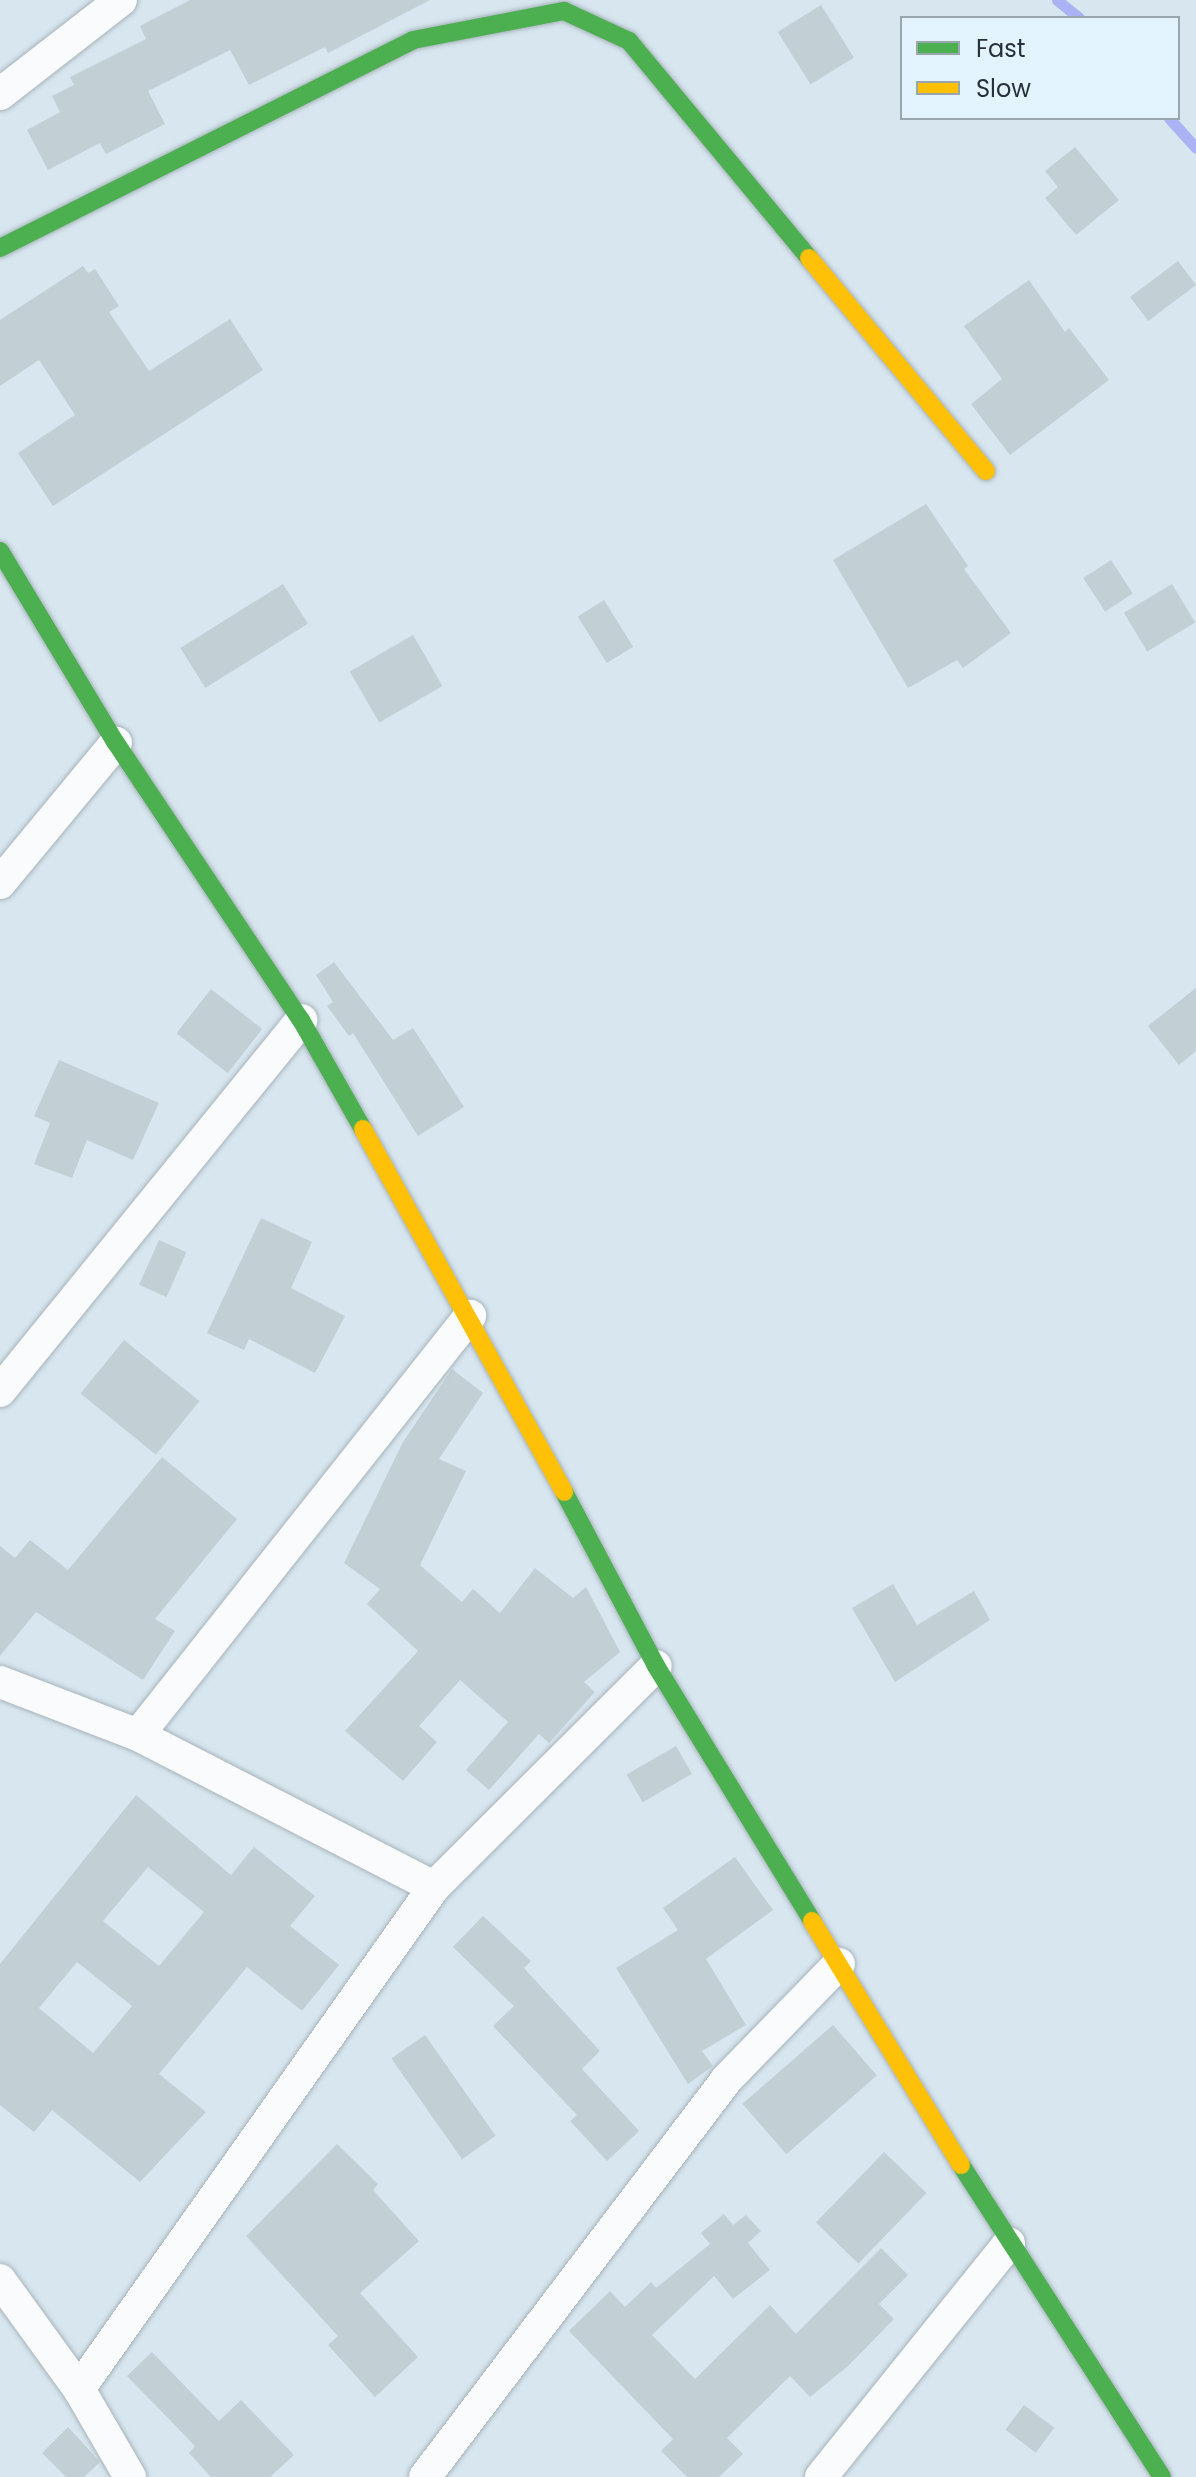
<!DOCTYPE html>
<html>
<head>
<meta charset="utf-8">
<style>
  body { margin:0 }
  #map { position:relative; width:1196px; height:2477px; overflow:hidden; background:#d7e6ef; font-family:Poppins,sans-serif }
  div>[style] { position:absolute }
  .stream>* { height:11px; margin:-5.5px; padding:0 5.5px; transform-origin:5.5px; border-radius:5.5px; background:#acb3f4 }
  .building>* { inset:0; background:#c2d0d5; transform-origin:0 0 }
  .roads { filter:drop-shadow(0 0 2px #a8b3ba) drop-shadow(0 0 2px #a8b3ba) }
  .street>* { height:32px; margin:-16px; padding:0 16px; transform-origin:16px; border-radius:16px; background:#f9fbfd }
  .fast>* { height:18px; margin:-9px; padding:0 9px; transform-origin:9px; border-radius:9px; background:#4caf50 }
  .slow>* { height:18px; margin:-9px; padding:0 9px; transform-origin:9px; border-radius:9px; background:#ffc107 }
  span { translate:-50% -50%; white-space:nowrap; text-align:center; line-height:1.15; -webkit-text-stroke:6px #e4f4fe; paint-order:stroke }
  .legend { position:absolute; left:900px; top:16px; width:280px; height:104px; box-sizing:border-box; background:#e4f4fe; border:2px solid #98a6ae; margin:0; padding:10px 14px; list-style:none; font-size:24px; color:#273137 }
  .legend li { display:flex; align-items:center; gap:16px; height:40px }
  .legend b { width:40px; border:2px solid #98a6ae }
</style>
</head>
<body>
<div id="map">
  <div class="stream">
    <div style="left:1057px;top:0;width:28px;rotate:39deg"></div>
    <div style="left:1169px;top:118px;width:40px;rotate:48deg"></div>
  </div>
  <div class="building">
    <div style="clip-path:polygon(190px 0,430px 0,328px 53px,325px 47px,249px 85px,230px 50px,148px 91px,165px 124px,106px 154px,100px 143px,48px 170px,27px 130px,60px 112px,52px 96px,74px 85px,70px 77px,146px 39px,140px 26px)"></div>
    <div style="left:821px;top:5px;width:62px;height:51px;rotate:58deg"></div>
    <div style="clip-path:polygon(1075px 147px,1119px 200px,1076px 235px,1045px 198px,1058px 187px,1045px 171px)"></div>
    <div style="left:1178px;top:261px;width:30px;height:60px;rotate:53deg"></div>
    <div style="clip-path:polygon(83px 266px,88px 273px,95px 269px,119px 306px,109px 312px,149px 371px,230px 319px,263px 370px,53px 506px,18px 453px,75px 415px,39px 360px,0 386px,0 320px)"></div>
    <div style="clip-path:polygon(1029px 280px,1065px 332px,1069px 328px,1109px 380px,1010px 455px,971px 404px,1002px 379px,964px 326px)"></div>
    <div style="clip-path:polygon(926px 504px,968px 566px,964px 569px,1011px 633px,963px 668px,957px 660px,908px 688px,833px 560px)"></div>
    <div style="left:1111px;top:560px;width:40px;height:33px;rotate:57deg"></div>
    <div style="left:283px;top:584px;width:47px;height:121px;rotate:58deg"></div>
    <div style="left:1172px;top:584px;width:45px;height:56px;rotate:59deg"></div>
    <div style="left:604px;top:600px;width:55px;height:31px;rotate:58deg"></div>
    <div style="left:413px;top:635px;width:59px;height:73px;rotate:60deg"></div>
    <div style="clip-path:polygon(334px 962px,393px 1040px,413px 1028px,464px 1107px,418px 1136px,353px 1033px,349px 1036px,327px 1006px,333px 1002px,316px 975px)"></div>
    <div style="clip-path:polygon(1196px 988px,1196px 1051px,1179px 1065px,1148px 1026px)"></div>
    <div style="left:211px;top:989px;width:65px;height:56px;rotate:38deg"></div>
    <div style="clip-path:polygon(59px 1060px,159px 1103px,133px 1160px,87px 1140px,72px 1178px,34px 1164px,50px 1123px,34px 1116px)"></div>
    <div style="clip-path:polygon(261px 1218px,312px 1242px,291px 1288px,345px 1316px,315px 1373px,249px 1339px,244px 1350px,207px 1333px)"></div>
    <div style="left:159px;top:1240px;width:30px;height:49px;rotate:24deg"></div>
    <div style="left:124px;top:1340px;width:97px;height:69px;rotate:39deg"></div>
    <div style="clip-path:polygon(452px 1369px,483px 1393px,439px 1459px,466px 1471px,420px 1565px,462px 1602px,473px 1589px,500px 1613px,535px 1568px,573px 1598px,586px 1587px,620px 1652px,584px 1682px,595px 1692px,549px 1743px,539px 1734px,489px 1790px,466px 1770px,508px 1722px,460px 1680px,419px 1726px,437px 1742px,403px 1781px,345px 1731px,418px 1651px,367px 1604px,380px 1589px,344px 1563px,403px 1442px)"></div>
    <div style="clip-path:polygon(162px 1457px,237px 1519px,155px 1619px,175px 1631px,143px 1680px,36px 1612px,0 1656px,0 1546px,15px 1558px,30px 1540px,68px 1570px)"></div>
    <div style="clip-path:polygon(893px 1584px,917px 1625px,974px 1591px,990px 1620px,895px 1682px,852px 1608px)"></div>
    <div style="left:676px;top:1746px;width:32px;height:57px;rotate:60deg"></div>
    <div style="clip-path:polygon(evenodd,136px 1795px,231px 1875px,254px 1847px,315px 1896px,290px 1926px,339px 1965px,302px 2011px,247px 1967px,159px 2074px,206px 2112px,140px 2182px,52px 2110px,34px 2132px,0 2105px,0 1964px,136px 1795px,148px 1867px,204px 1912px,159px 1966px,103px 1921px,148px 1867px,136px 1795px,77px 1962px,132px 2006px,93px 2053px,39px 2008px,77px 1962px)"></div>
    <div style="clip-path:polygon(735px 1857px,773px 1910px,706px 1959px,746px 2025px,702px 2051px,713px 2066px,688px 2084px,616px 1968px,678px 1930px,663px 1908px)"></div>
    <div style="clip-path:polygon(483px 1916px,531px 1961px,524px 1968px,600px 2051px,582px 2069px,639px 2131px,607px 2161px,570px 2121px,577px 2115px,493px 2026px,514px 2006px,453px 1947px)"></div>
    <div style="left:833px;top:2025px;width:67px;height:120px;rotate:49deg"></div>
    <div style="left:425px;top:2035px;width:123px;height:41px;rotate:55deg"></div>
    <div style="clip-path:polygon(337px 2144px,378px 2184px,373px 2190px,419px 2241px,360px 2293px,418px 2357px,375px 2397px,328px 2345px,338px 2336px,246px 2236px)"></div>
    <div style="left:884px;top:2152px;width:59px;height:98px;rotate:44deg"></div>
    <div style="clip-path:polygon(724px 2214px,733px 2225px,746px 2215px,761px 2231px,748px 2243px,770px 2270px,733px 2299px,714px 2276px,652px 2335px,695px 2379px,770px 2305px,796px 2334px,881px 2248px,908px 2275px,879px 2304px,894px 2319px,848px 2366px,810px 2397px,790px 2376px,727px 2438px,743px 2454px,719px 2477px,687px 2477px,661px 2451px,673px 2439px,569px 2331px,610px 2291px,625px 2307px,651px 2282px,656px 2288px,710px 2244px,701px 2233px)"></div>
    <div style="clip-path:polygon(152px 2352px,219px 2421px,241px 2400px,294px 2455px,270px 2477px,211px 2477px,189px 2453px,195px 2446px,127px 2376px)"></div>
    <div style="left:1024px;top:2405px;width:38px;height:31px;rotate:37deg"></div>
    <div style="clip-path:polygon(68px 2427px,100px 2462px,84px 2477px,66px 2477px,42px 2453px)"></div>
  </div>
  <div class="roads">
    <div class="street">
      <div style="left:0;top:94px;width:153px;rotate:-37.8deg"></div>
      <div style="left:0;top:883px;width:182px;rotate:-50.4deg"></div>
      <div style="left:0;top:1391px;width:478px;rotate:-50.9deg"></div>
      <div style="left:0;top:1682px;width:148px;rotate:21deg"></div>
      <div style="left:138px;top:1735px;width:333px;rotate:27.2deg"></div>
      <div style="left:138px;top:1735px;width:535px;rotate:-51.61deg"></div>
      <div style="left:0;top:2280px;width:135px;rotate:54.1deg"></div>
      <div style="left:79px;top:2389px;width:102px;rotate:59.9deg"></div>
      <div style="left:79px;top:2389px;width:615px;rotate:-54.73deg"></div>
      <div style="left:434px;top:1887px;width:313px;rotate:-44.9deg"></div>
      <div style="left:425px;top:2477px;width:498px;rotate:-52.8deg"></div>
      <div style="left:726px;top:2080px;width:162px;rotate:-45.8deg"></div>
      <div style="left:821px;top:2477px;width:300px;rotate:-51.2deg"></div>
    </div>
    <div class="fast">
      <div style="left:0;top:248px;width:462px;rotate:-26.7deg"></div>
      <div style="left:413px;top:40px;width:154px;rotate:-10.9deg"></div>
      <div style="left:564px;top:11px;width:72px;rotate:24.8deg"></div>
      <div style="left:629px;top:41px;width:282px;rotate:50.3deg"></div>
      <div style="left:0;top:551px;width:224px;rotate:58.9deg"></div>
      <div style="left:116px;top:743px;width:333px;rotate:56.3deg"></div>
      <div style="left:301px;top:1020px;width:125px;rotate:60.4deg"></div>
      <div style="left:564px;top:1492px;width:197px;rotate:62.1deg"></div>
      <div style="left:656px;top:1666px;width:299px;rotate:58.5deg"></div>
      <div style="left:961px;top:2165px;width:371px;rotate:57.2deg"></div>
    </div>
    <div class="slow">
      <div style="left:809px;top:258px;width:277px;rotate:50.3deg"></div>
      <div style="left:363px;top:1129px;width:415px;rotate:61deg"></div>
      <div style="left:812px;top:1921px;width:286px;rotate:58.6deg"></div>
    </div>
  </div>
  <ul class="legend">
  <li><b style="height:10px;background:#4caf50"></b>Fast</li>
  <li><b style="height:10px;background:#ffc107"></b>Slow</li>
  </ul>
</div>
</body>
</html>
